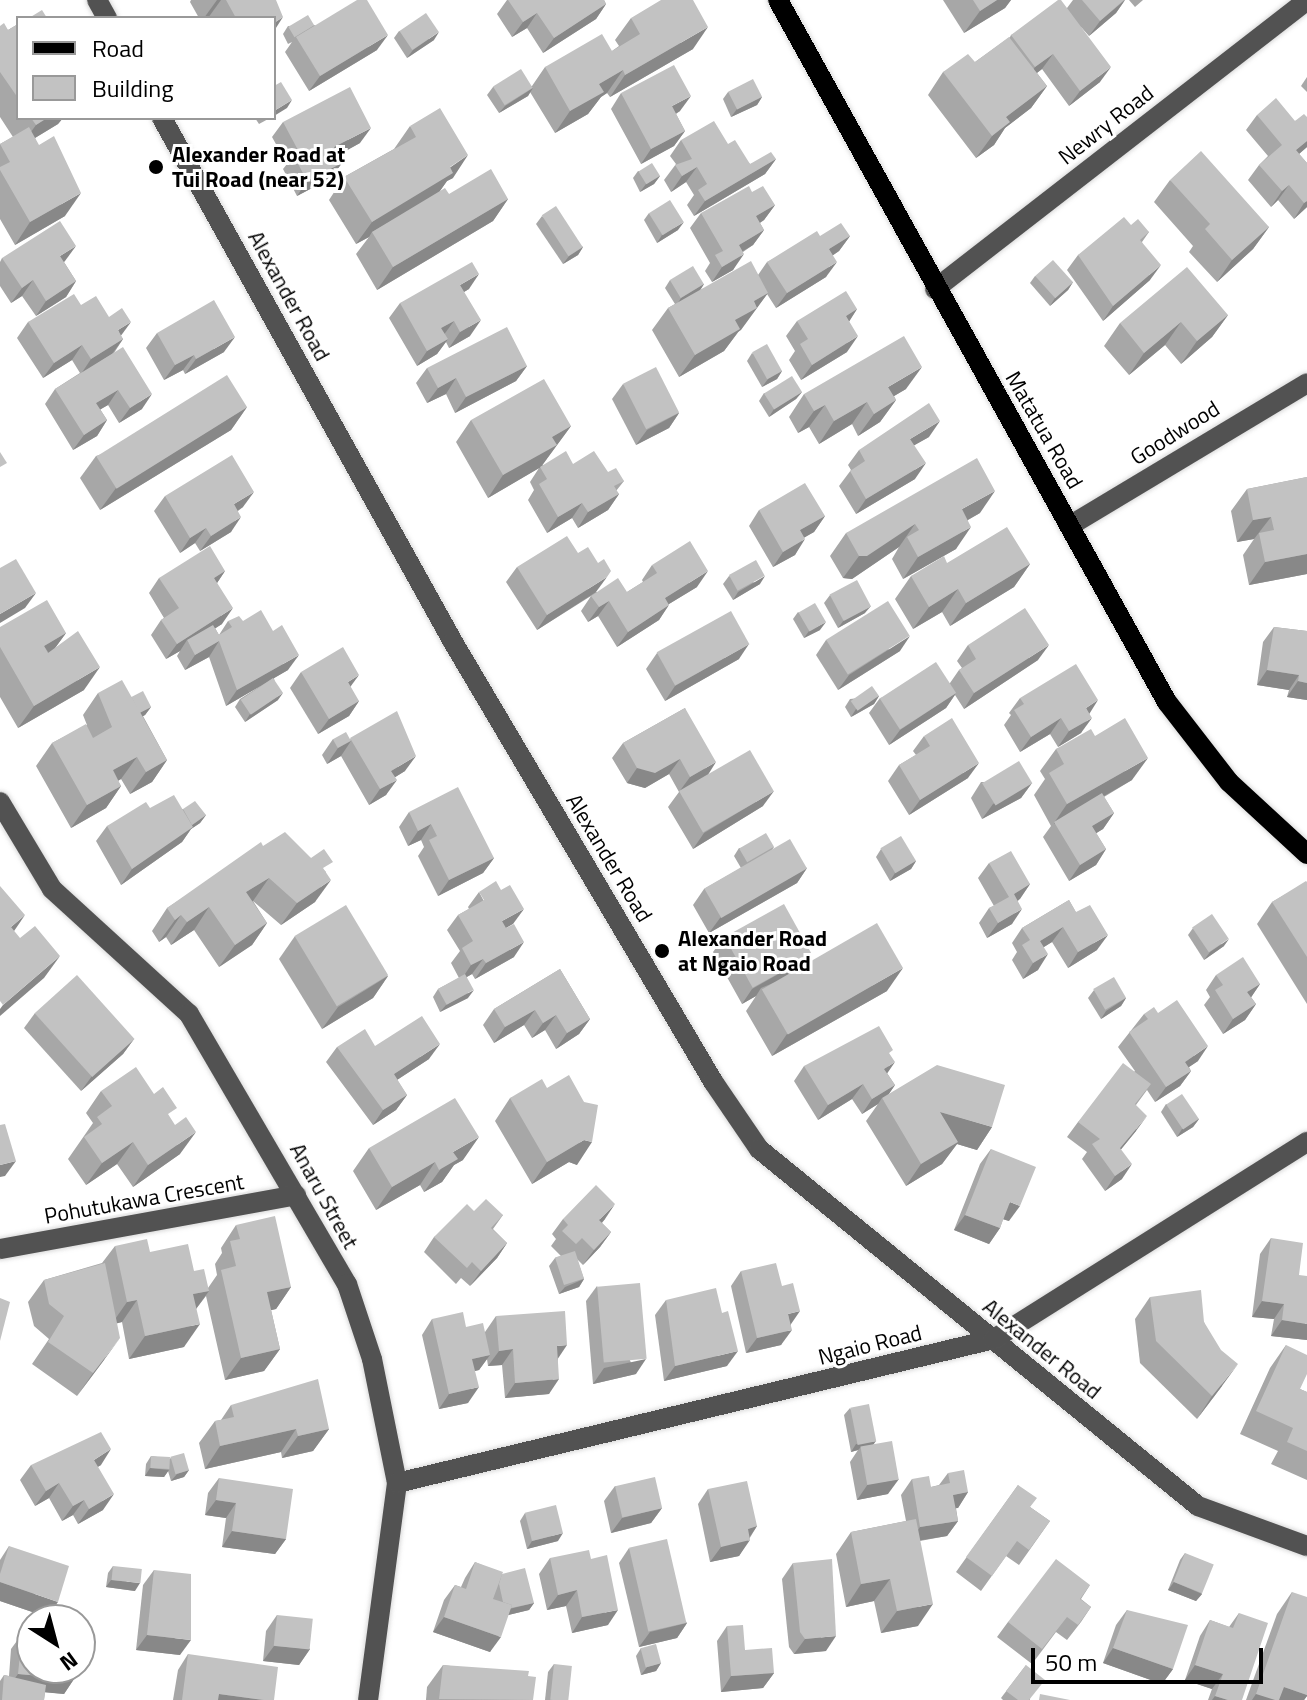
<!DOCTYPE html>
<html>
<head>
<meta charset="utf-8">
<style>
  body { margin:0 }
  #map { position:relative; width:1307px; height:1700px; overflow:hidden; background:#fff; font-family:"Titillium Web",sans-serif }
  div>[style] { position:absolute }
  .roads { filter:drop-shadow(0 0 2px #dbdbdb) drop-shadow(0 0 2px #dbdbdb) }
  .minor>* { height:20px; margin:-10px; padding:0 10px; transform-origin:10px; border-radius:10px; background:#525252 }
  .major>* { height:20px; margin:-10px; padding:0 10px; transform-origin:10px; border-radius:10px; background:#000 }
  .wall>* { inset:0; background:#a7a7a7 }
  .shaded-wall>* { inset:0; background:#888 }
  .building>* { inset:0; background:#c2c2c2; transform-origin:0 0 }
  .dots>* { width:22px; height:22px; translate:-50% -50%; box-sizing:border-box; border:4px solid #fff; border-radius:50% }
  span { translate:-50% -50%; white-space:nowrap; text-align:center; line-height:1.15; -webkit-text-stroke:6px #fff; paint-order:stroke }
  .street-label { font-size:22px; color:#000 }
  .poi-label { font-size:22px; color:#000; font-weight:700 }
  .left { translate:0 -50%; text-align:left }
  .legend { position:absolute; left:16px; top:16px; width:260px; height:104px; box-sizing:border-box; background:#fff; border:2px solid #999; margin:0; padding:10px 14px; list-style:none; font-size:24px; color:#000 }
  .legend li { display:flex; align-items:center; gap:16px; height:40px }
  .legend b { width:40px; border:2px solid #999 }
  .north { position:absolute; left:16px; top:1604px; width:80px; height:80px; box-sizing:border-box; background:#fff; border:2px solid #999; border-radius:50%; rotate:144deg; font-size:22px; font-weight:700; line-height:32px; text-align:center; color:#000 }
  .north::after { content:''; display:block; margin:auto; width:28px; height:36px; background:#000; clip-path:polygon(50% 0,100% 100%,50% 72%,0 100%) }
  .scale { position:absolute; left:1031px; top:1648px; width:232px; height:36px; box-sizing:border-box; border:4px solid #000; border-top:0; padding-left:10px; font-size:24px; line-height:28px; white-space:nowrap; color:#000; -webkit-text-stroke:6px #fff; paint-order:stroke }
</style>
</head>
<body>
<div id="map">
  <div class="roads">
    <div class="minor">
      <div style="left:97px;top:0;width:21px;rotate:61deg"></div>
      <div style="left:162px;top:118px;width:599px;rotate:60.95deg"></div>
      <div style="left:453px;top:642px;width:512px;rotate:59.38deg"></div>
      <div style="left:714px;top:1083px;width:80px;rotate:55.7deg"></div>
      <div style="left:759px;top:1149px;width:566px;rotate:39.12deg"></div>
      <div style="left:1198px;top:1506px;width:116px;rotate:20.2deg"></div>
      <div style="left:935px;top:289px;width:471px;rotate:-37.8deg"></div>
      <div style="left:1071px;top:525px;width:275px;rotate:-31deg"></div>
      <div style="left:0;top:802px;width:101px;rotate:59.1deg"></div>
      <div style="left:52px;top:889px;width:185px;rotate:42.4deg"></div>
      <div style="left:189px;top:1014px;width:313px;rotate:59.7deg"></div>
      <div style="left:347px;top:1284px;width:79px;rotate:71.6deg"></div>
      <div style="left:372px;top:1359px;width:126px;rotate:78.6deg"></div>
      <div style="left:397px;top:1483px;width:219px;rotate:97.6deg"></div>
      <div style="left:0;top:1249px;width:301px;rotate:-10.3deg"></div>
      <div style="left:397px;top:1483px;width:614px;rotate:-13.56deg"></div>
      <div style="left:994px;top:1339px;width:370px;rotate:-32.2deg"></div>
    </div>
    <div class="major">
      <div style="left:778px;top:0;width:803px;rotate:61.01deg"></div>
      <div style="left:1167px;top:702px;width:101px;rotate:52.2deg"></div>
      <div style="left:1229px;top:782px;width:106px;rotate:42.7deg"></div>
    </div>
  </div>
  <div class="wall">
    <div style="clip-path:polygon(191px 0,276px 0,274px 18px,199px 18px,190px 2px)"></div>
    <div style="clip-path:polygon(507px 0,604px 0,606px 4px,596px 19px,543px 53px,527px 28px,512px 37px,497px 14px)"></div>
    <div style="clip-path:polygon(943px 0,1011px 0,1005px 8px,964px 33px)"></div>
    <div style="clip-path:polygon(1073px 0,1125px 0,1116px 13px,1089px 36px,1081px 27px,1100px 82px,1069px 106px,1042px 69px,1037px 73px,1047px 86px,1031px 108px,1005px 128px,994px 145px,976px 158px,928px 95px,943px 72px,975px 62px,1010px 37px,1011px 35px,1067px 8px)"></div>
    <div style="clip-path:polygon(1129px 0,1143px 0,1135px 7px)"></div>
    <div style="clip-path:polygon(631px 18px,693px 49px,610px 97px,607px 93px,601px 97px,588px 114px,555px 133px,530px 92px,528px 96px,499px 113px,487px 95px,493px 87px,532px 86px,545px 67px,612px 51px,619px 46px,615px 40px)"></div>
    <div style="clip-path:polygon(18px 24px,18px 118px,63px 118px,58px 124px,35px 138px,65px 216px,15px 245px,0 219px,0 144px,13px 137px,0 117px,0 26px,8px 30px)"></div>
    <div style="clip-path:polygon(314px 25px,377px 50px,309px 91px,285px 52px,292px 42px,288px 44px,283px 34px,288px 26px)"></div>
    <div style="clip-path:polygon(399px 31px,434px 40px,407px 58px,394px 38px)"></div>
    <div style="clip-path:polygon(1307px 77px,1307px 92px,1301px 86px)"></div>
    <div style="clip-path:polygon(728px 92px,762px 97px,757px 105px,731px 117px,723px 99px)"></div>
    <div style="clip-path:polygon(621px 93px,680px 111px,676px 114px,685px 131px,674px 146px,641px 164px,611px 109px)"></div>
    <div style="clip-path:polygon(1257px 115px,1295px 121px,1307px 117px,1307px 147px,1299px 154px,1307px 163px,1307px 207px,1294px 219px,1278px 200px,1271px 207px,1248px 180px,1259px 165px,1268px 156px,1246px 130px)"></div>
    <div style="clip-path:polygon(255px 118px,270px 118px,259px 124px)"></div>
    <div style="clip-path:polygon(283px 122px,360px 143px,338px 155px,342px 163px,331px 178px,297px 196px,283px 169px,287px 164px,272px 137px)"></div>
    <div style="clip-path:polygon(410px 126px,453px 178px,447px 181px,440px 191px,449px 194px,508px 199px,493px 221px,377px 290px,356px 254px,369px 237px,356px 244px,329px 200px,344px 177px,394px 149px)"></div>
    <div style="clip-path:polygon(681px 140px,728px 144px,750px 164px,776px 159px,765px 174px,694px 216px,687px 205px,694px 195px,686px 182px,671px 192px,664px 180px,676px 164px,670px 156px)"></div>
    <div style="clip-path:polygon(638px 171px,660px 176px,654px 184px,640px 192px,633px 178px)"></div>
    <div style="clip-path:polygon(1170px 180px,1269px 227px,1253px 249px,1217px 282px,1189px 252px,1193px 246px,1154px 202px)"></div>
    <div style="clip-path:polygon(775px 205px,764px 220px,760px 223px,764px 230px,753px 245px,743px 252px,733px 270px,712px 282px,705px 271px,710px 263px,690px 228px,701px 213px)"></div>
    <div style="clip-path:polygon(649px 213px,678px 230px,657px 243px,644px 220px)"></div>
    <div style="clip-path:polygon(542px 216px,583px 247px,578px 255px,563px 264px,536px 224px)"></div>
    <div style="clip-path:polygon(1131px 225px,1149px 232px,1142px 242px,1150px 280px,1103px 321px,1067px 270px,1078px 255px)"></div>
    <div style="clip-path:polygon(820px 236px,850px 236px,839px 251px,832px 256px,826px 277px,776px 308px,767px 294px,724px 351px,679px 377px,652px 330px,668px 308px,675px 304px,665px 288px,670px 280px,704px 284px,700px 290px,758px 275px,767px 262px)"></div>
    <div style="clip-path:polygon(2px 258px,65px 261px,64px 262px,76px 281px,66px 297px,36px 316px,22px 296px,11px 303px,0 286px,0 262px)"></div>
    <div style="clip-path:polygon(1035px 276px,1073px 282px,1068px 290px,1050px 306px,1030px 283px)"></div>
    <div style="clip-path:polygon(469px 289px,464px 292px,470px 336px,449px 348px,446px 342px,437px 354px,417px 366px,389px 318px,400px 303px)"></div>
    <div style="clip-path:polygon(81px 305px,121px 336px,123px 339px,114px 353px,142px 409px,119px 423px,108px 405px,100px 409px,107px 420px,97px 436px,73px 450px,45px 404px,55px 389px,80px 373px,72px 360px,43px 378px,17px 338px,28px 322px)"></div>
    <div style="clip-path:polygon(857px 309px,849px 321px,847px 352px,801px 380px,789px 360px,795px 351px,786px 336px,797px 321px)"></div>
    <div style="clip-path:polygon(1228px 315px,1212px 337px,1181px 364px,1165px 345px,1129px 375px,1104px 346px,1120px 323px)"></div>
    <div style="clip-path:polygon(157px 333px,224px 352px,185px 374px,183px 370px,164px 380px,146px 348px)"></div>
    <div style="clip-path:polygon(752px 353px,782px 371px,777px 379px,762px 387px,747px 361px)"></div>
    <div style="clip-path:polygon(527px 366px,516px 381px,455px 413px,446px 394px,427px 403px,416px 383px,427px 368px)"></div>
    <div style="clip-path:polygon(623px 384px,679px 413px,669px 428px,636px 445px,612px 399px)"></div>
    <div style="clip-path:polygon(906px 389px,894px 396px,896px 400px,880px 422px,858px 436px,852px 424px,819px 444px,809px 427px,798px 433px,789px 417px,804px 394px)"></div>
    <div style="clip-path:polygon(802px 392px,796px 399px,769px 417px,759px 401px,764px 393px)"></div>
    <div style="clip-path:polygon(247px 407px,231px 430px,100px 510px,80px 478px,96px 456px)"></div>
    <div style="clip-path:polygon(471px 420px,571px 426px,542px 465px,573px 464px,608px 472px,624px 481px,616px 491px,619px 494px,608px 510px,578px 528px,572px 518px,547px 533px,528px 500px,534px 490px,530px 482px,539px 468px,488px 498px,456px 442px)"></div>
    <div style="clip-path:polygon(929px 437px,914px 445px,915px 479px,856px 514px,839px 486px,851px 470px,848px 465px,859px 450px)"></div>
    <div style="clip-path:polygon(1307px 477px,1307px 574px,1249px 585px,1243px 555px,1254px 539px,1237px 542px,1231px 511px,1247px 489px)"></div>
    <div style="clip-path:polygon(165px 496px,243px 507px,238px 511px,231px 532px,200px 551px,195px 543px,180px 553px,154px 511px)"></div>
    <div style="clip-path:polygon(759px 510px,825px 516px,814px 532px,804px 537px,795px 555px,773px 567px,749px 526px)"></div>
    <div style="clip-path:polygon(980px 513px,968px 520px,956px 549px,903px 579px,892px 559px,899px 547px,852px 579px,843px 578px,830px 556px,846px 533px)"></div>
    <div style="clip-path:polygon(947px 563px,1030px 564px,1014px 587px,950px 626px,942px 612px,913px 629px,895px 599px,911px 576px)"></div>
    <div style="clip-path:polygon(652px 565px,697px 587px,669px 604px,659px 620px,617px 647px,598px 616px,588px 622px,581px 611px,591px 596px,537px 630px,506px 582px,517px 567px,596px 592px,627px 592px,643px 582px,642px 580px)"></div>
    <div style="clip-path:polygon(225px 571px,217px 583px,222px 624px,215px 628px,219px 635px,228px 621px,243px 621px,288px 670px,274px 678px,278px 700px,245px 722px,235px 707px,240px 699px,262px 685px,226px 706px,209px 657px,185px 670px,177px 656px,180px 651px,166px 659px,151px 635px,161px 620px,164px 618px,149px 593px,159px 578px)"></div>
    <div style="clip-path:polygon(729px 576px,760px 584px,733px 600px,723px 584px)"></div>
    <div style="clip-path:polygon(830px 595px,865px 613px,838px 628px,824px 603px)"></div>
    <div style="clip-path:polygon(798px 612px,820px 630px,804px 638px,793px 619px)"></div>
    <div style="clip-path:polygon(0 627px,66px 633px,55px 648px,84px 690px,18px 728px,0 697px)"></div>
    <div style="clip-path:polygon(1274px 627px,1307px 631px,1307px 700px,1287px 697px,1289px 690px,1257px 685px,1263px 642px)"></div>
    <div style="clip-path:polygon(826px 640px,900px 651px,838px 690px,816px 655px)"></div>
    <div style="clip-path:polygon(968px 645px,1038px 660px,964px 709px,955px 695px,946px 708px,889px 745px,869px 713px,880px 698px,950px 683px,959px 670px,962px 668px,957px 661px)"></div>
    <div style="clip-path:polygon(657px 653px,739px 659px,665px 701px,646px 669px)"></div>
    <div style="clip-path:polygon(301px 672px,359px 701px,349px 716px,318px 734px,290px 688px)"></div>
    <div style="clip-path:polygon(98px 693px,132px 697px,151px 707px,145px 715px,143px 716px,167px 760px,152px 782px,130px 794px,121px 779px,118px 781px,121px 786px,106px 808px,71px 828px,36px 766px,52px 743px,87px 725px,83px 715px)"></div>
    <div style="clip-path:polygon(879px 696px,874px 704px,851px 717px,845px 707px,850px 699px)"></div>
    <div style="clip-path:polygon(1020px 698px,1089px 714px,1081px 733px,1058px 747px,1050px 734px,1020px 752px,1004px 725px,1011px 715px,1009px 713px)"></div>
    <div style="clip-path:polygon(685px 708px,707px 775px,763px 806px,693px 849px,668px 807px,679px 792px,669px 774px,645px 788px,627px 783px,612px 758px,623px 743px)"></div>
    <div style="clip-path:polygon(924px 736px,968px 778px,909px 815px,888px 781px,899px 765px,916px 755px,913px 751px)"></div>
    <div style="clip-path:polygon(1095px 736px,1132px 780px,1104px 797px,1114px 813px,1103px 829px,1096px 833px,1106px 849px,1096px 865px,1069px 881px,1043px 837px,1051px 826px,1034px 795px,1045px 779px,1040px 771px,1056px 749px)"></div>
    <div style="clip-path:polygon(333px 739px,350px 739px,405px 771px,395px 777px,386px 795px,369px 805px,341px 756px,327px 764px,322px 755px)"></div>
    <div style="clip-path:polygon(981px 782px,1032px 783px,1021px 798px,982px 819px,971px 798px)"></div>
    <div style="clip-path:polygon(183px 809px,206px 815px,200px 823px,191px 829px,182px 842px,121px 885px,96px 841px,107px 826px)"></div>
    <div style="clip-path:polygon(409px 812px,494px 858px,483px 873px,438px 896px,418px 856px,424px 847px,421px 840px,408px 846px,399px 827px)"></div>
    <div style="clip-path:polygon(263px 846px,311px 858px,326px 872px,315px 902px,281px 925px,253px 901px,267px 923px,252px 945px,219px 967px,194px 930px,171px 945px,166px 937px,159px 942px,152px 931px,167px 908px)"></div>
    <div style="clip-path:polygon(774px 847px,772px 850px,807px 868px,797px 883px,709px 933px,693px 905px,704px 889px,741px 868px,734px 856px,739px 848px)"></div>
    <div style="clip-path:polygon(881px 849px,916px 861px,911px 869px,890px 881px,876px 857px)"></div>
    <div style="clip-path:polygon(989px 863px,1030px 884px,1018px 901px,1012px 924px,987px 938px,979px 923px,989px 908px,994px 906px,978px 878px)"></div>
    <div style="clip-path:polygon(1307px 882px,1307px 1004px,1257px 924px,1272px 902px)"></div>
    <div style="clip-path:polygon(479px 892px,514px 957px,475px 979px,472px 974px,467px 977px,468px 998px,440px 1012px,433px 997px,438px 989px,459px 978px,451px 963px,460px 951px,447px 930px,458px 915px,469px 909px,468px 907px)"></div>
    <div style="clip-path:polygon(1069px 900px,1097px 950px,1068px 968px,1052px 942px,1044px 947px,1038px 970px,1023px 979px,1012px 960px,1017px 952px,1012px 943px,1022px 928px)"></div>
    <div style="clip-path:polygon(1193px 928px,1224px 946px,1204px 960px,1188px 935px)"></div>
    <div style="clip-path:polygon(295px 936px,388px 976px,373px 998px,322px 1029px,279px 959px)"></div>
    <div style="clip-path:polygon(724px 937px,808px 962px,887px 991px,772px 1056px,746px 1011px,756px 996px,742px 1004px,713px 952px)"></div>
    <div style="clip-path:polygon(560px 969px,590px 1019px,579px 1034px,556px 1049px,545px 1030px,532px 1038px,524px 1025px,494px 1043px,483px 1025px,494px 1009px)"></div>
    <div style="clip-path:polygon(1216px 975px,1260px 984px,1251px 997px,1256px 1004px,1245px 1020px,1223px 1034px,1204px 1005px,1210px 997px,1206px 990px)"></div>
    <div style="clip-path:polygon(1094px 990px,1126px 998px,1121px 1006px,1101px 1019px,1088px 998px)"></div>
    <div style="clip-path:polygon(35px 1013px,134px 1039px,123px 1054px,81px 1091px,24px 1028px)"></div>
    <div style="clip-path:polygon(1158px 1013px,1198px 1061px,1189px 1067px,1191px 1071px,1180px 1086px,1155px 1102px,1147px 1090px,1136px 1105px,1136px 1131px,1121px 1149px,1122px 1179px,1105px 1191px,1082px 1159px,1087px 1152px,1067px 1137px,1078px 1122px,1135px 1071px,1118px 1047px,1144px 1014px)"></div>
    <div style="clip-path:polygon(375px 1046px,429px 1059px,397px 1080px,407px 1095px,396px 1110px,373px 1125px,326px 1062px,337px 1047px)"></div>
    <div style="clip-path:polygon(890px 1055px,887px 1073px,895px 1085px,888px 1095px,992px 1127px,977px 1150px,957px 1144px,942px 1164px,906px 1186px,866px 1121px,878px 1104px,862px 1114px,852px 1099px,818px 1120px,794px 1081px,804px 1066px)"></div>
    <div style="clip-path:polygon(547px 1088px,584px 1102px,577px 1165px,569px 1162px,532px 1184px,495px 1121px,510px 1098px)"></div>
    <div style="clip-path:polygon(101px 1091px,170px 1118px,180px 1154px,133px 1187px,117px 1164px,86px 1185px,68px 1159px,93px 1123px,86px 1113px)"></div>
    <div style="clip-path:polygon(1166px 1104px,1199px 1119px,1193px 1127px,1177px 1137px,1161px 1112px)"></div>
    <div style="clip-path:polygon(369px 1148px,463px 1160px,454px 1165px,442px 1182px,424px 1192px,420px 1185px,376px 1210px,353px 1171px)"></div>
    <div style="clip-path:polygon(991px 1149px,1009px 1221px,1003px 1219px,1000px 1228px,989px 1244px,954px 1230px,980px 1164px)"></div>
    <div style="clip-path:polygon(474px 1211px,503px 1215px,493px 1229px,507px 1243px,497px 1258px,470px 1286px,461px 1278px,456px 1284px,424px 1252px,434px 1237px)"></div>
    <div style="clip-path:polygon(563px 1219px,605px 1219px,602px 1223px,611px 1232px,600px 1247px,583px 1265px,577px 1259px,584px 1279px,579px 1287px,559px 1294px,549px 1266px,555px 1258px,561px 1256px,551px 1246px,556px 1239px,552px 1234px)"></div>
    <div style="clip-path:polygon(236px 1225px,291px 1287px,276px 1309px,271px 1310px,280px 1349px,264px 1371px,225px 1380px,206px 1296px,196px 1309px,184px 1347px,129px 1359px,122px 1322px,117px 1323px,104px 1360px,77px 1396px,32px 1364px,49px 1339px,34px 1326px,28px 1302px,44px 1280px,102px 1263px,115px 1246px,150px 1252px,194px 1271px,208px 1288px,217px 1275px,215px 1264px,222px 1253px,221px 1248px)"></div>
    <div style="clip-path:polygon(1271px 1238px,1299px 1275px,1307px 1340px,1271px 1336px,1274px 1319px,1252px 1317px,1260px 1254px)"></div>
    <div style="clip-path:polygon(741px 1271px,791px 1324px,781px 1345px,746px 1353px,731px 1286px)"></div>
    <div style="clip-path:polygon(597px 1286px,636px 1374px,593px 1384px,586px 1301px)"></div>
    <div style="clip-path:polygon(1150px 1297px,1204px 1322px,1222px 1386px,1197px 1419px,1140px 1363px,1135px 1319px)"></div>
    <div style="clip-path:polygon(666px 1300px,727px 1366px,664px 1381px,655px 1315px)"></div>
    <div style="clip-path:polygon(496px 1316px,558px 1359px,549px 1394px,505px 1398px,502px 1365px,488px 1366px,487px 1359px,479px 1370px,475px 1371px,468px 1403px,439px 1409px,422px 1335px,432px 1319px,485px 1332px)"></div>
    <div style="clip-path:polygon(1286px 1345px,1300px 1389px,1307px 1392px,1307px 1480px,1271px 1464px,1278px 1451px,1240px 1434px,1270px 1368px)"></div>
    <div style="clip-path:polygon(231px 1405px,329px 1429px,313px 1451px,282px 1458px,281px 1452px,205px 1469px,199px 1443px,215px 1421px,221px 1420px)"></div>
    <div style="clip-path:polygon(850px 1408px,873px 1445px,888px 1494px,857px 1500px,850px 1462px,858px 1450px,851px 1452px,844px 1415px)"></div>
    <div style="clip-path:polygon(151px 1456px,170px 1459px,171px 1457px,189px 1470px,184px 1477px,171px 1481px,168px 1471px,164px 1477px,145px 1476px,146px 1464px)"></div>
    <div style="clip-path:polygon(31px 1465px,101px 1465px,97px 1467px,103px 1510px,78px 1524px,73px 1515px,62px 1521px,49px 1498px,35px 1506px,20px 1480px)"></div>
    <div style="clip-path:polygon(948px 1473px,968px 1492px,958px 1508px,956px 1508px,958px 1521px,947px 1536px,920px 1541px,918px 1626px,881px 1633px,874px 1601px,846px 1607px,836px 1554px,851px 1532px,906px 1521px,901px 1495px,912px 1479px,931px 1487px,939px 1485px)"></div>
    <div style="clip-path:polygon(219px 1478px,286px 1539px,275px 1554px,222px 1547px,226px 1518px,205px 1515px,208px 1493px)"></div>
    <div style="clip-path:polygon(1018px 1485px,1030px 1507px,1050px 1521px,1019px 1565px,1006px 1556px,981px 1591px,956px 1572px)"></div>
    <div style="clip-path:polygon(615px 1486px,662px 1508px,651px 1523px,611px 1533px,604px 1501px)"></div>
    <div style="clip-path:polygon(708px 1489px,757px 1526px,739px 1556px,710px 1562px,698px 1504px)"></div>
    <div style="clip-path:polygon(525px 1513px,558px 1541px,527px 1549px,520px 1521px)"></div>
    <div style="clip-path:polygon(9px 1546px,47px 1617px,0 1601px,0 1560px)"></div>
    <div style="clip-path:polygon(629px 1548px,687px 1623px,677px 1638px,639px 1647px,619px 1563px)"></div>
    <div style="clip-path:polygon(1185px 1553px,1202px 1594px,1196px 1601px,1168px 1590px,1180px 1560px)"></div>
    <div style="clip-path:polygon(550px 1558px,591px 1559px,608px 1625px,572px 1633px,566px 1606px,547px 1610px,539px 1574px)"></div>
    <div style="clip-path:polygon(475px 1562px,502px 1574px,534px 1603px,529px 1610px,508px 1615px,490px 1652px,433px 1632px,444px 1600px,455px 1585px,461px 1587px,465px 1578px)"></div>
    <div style="clip-path:polygon(793px 1563px,826px 1651px,794px 1654px,789px 1647px,782px 1579px)"></div>
    <div style="clip-path:polygon(113px 1566px,135px 1591px,106px 1587px,108px 1573px)"></div>
    <div style="clip-path:polygon(154px 1570px,180px 1655px,136px 1650px,143px 1585px)"></div>
    <div style="clip-path:polygon(1090px 1585px,1081px 1599px,1091px 1607px,1081px 1622px,1067px 1640px,1056px 1632px,1032px 1664px,997px 1637px,1008px 1622px)"></div>
    <div style="clip-path:polygon(1292px 1592px,1307px 1696px,1304px 1700px,1246px 1700px,1277px 1614px)"></div>
    <div style="clip-path:polygon(1127px 1610px,1173px 1669px,1162px 1684px,1103px 1663px,1116px 1625px)"></div>
    <div style="clip-path:polygon(1239px 1613px,1242px 1700px,1208px 1700px,1212px 1689px,1185px 1680px,1200px 1636px,1210px 1620px,1229px 1627px)"></div>
    <div style="clip-path:polygon(277px 1615px,310px 1649px,299px 1665px,263px 1661px,266px 1631px)"></div>
    <div style="clip-path:polygon(727px 1626px,745px 1650px,774px 1673px,763px 1688px,721px 1692px,717px 1641px)"></div>
    <div style="clip-path:polygon(22px 1634px,74px 1679px,64px 1694px,45px 1692px,44px 1700px,0 1700px,0 1681px,4px 1675px,9px 1676px,11px 1649px)"></div>
    <div style="clip-path:polygon(641px 1648px,661px 1663px,656px 1671px,641px 1675px,636px 1656px)"></div>
    <div style="clip-path:polygon(188px 1654px,274px 1700px,173px 1700px,178px 1670px)"></div>
    <div style="clip-path:polygon(554px 1664px,567px 1700px,545px 1700px,548px 1672px)"></div>
    <div style="clip-path:polygon(443px 1665px,528px 1676px,533px 1700px,426px 1700px,427px 1687px)"></div>
    <div style="clip-path:polygon(1026px 1665px,1030px 1700px,1003px 1700px,1001px 1698px)"></div>
  </div>
  <div class="shaded-wall">
    <div style="clip-path:polygon(217px 0,221px 0,208px 18px,204px 18px)"></div>
    <div style="clip-path:polygon(997px 0,1011px 0,1005px 8px,964px 33px,980px 11px)"></div>
    <div style="clip-path:polygon(1125px 0,1116px 13px,1089px 36px,1100px 21px)"></div>
    <div style="clip-path:polygon(606px 4px,596px 19px,543px 53px,554px 38px)"></div>
    <div style="clip-path:polygon(537px 13px,527px 28px,512px 37px,523px 22px)"></div>
    <div style="clip-path:polygon(283px 17px,274px 31px,274px 23px)"></div>
    <div style="clip-path:polygon(708px 27px,693px 49px,610px 97px,625px 75px)"></div>
    <div style="clip-path:polygon(439px 32px,434px 40px,407px 58px,413px 50px)"></div>
    <div style="clip-path:polygon(388px 35px,377px 50px,309px 91px,320px 76px)"></div>
    <div style="clip-path:polygon(1053px 54px,1042px 69px,1025px 82px,1035px 67px)"></div>
    <div style="clip-path:polygon(1111px 67px,1100px 82px,1069px 106px,1080px 91px)"></div>
    <div style="clip-path:polygon(623px 70px,607px 93px,601px 97px,588px 114px,555px 133px,570px 111px,599px 84px)"></div>
    <div style="clip-path:polygon(1047px 86px,1031px 108px,1005px 128px,994px 145px,976px 158px,1006px 117px)"></div>
    <div style="clip-path:polygon(533px 88px,528px 96px,499px 113px,505px 106px)"></div>
    <div style="clip-path:polygon(691px 96px,680px 111px,661px 122px,672px 106px)"></div>
    <div style="clip-path:polygon(762px 97px,757px 105px,731px 117px,737px 109px)"></div>
    <div style="clip-path:polygon(292px 100px,287px 108px,274px 116px,274px 111px)"></div>
    <div style="clip-path:polygon(47px 118px,63px 118px,58px 124px,20px 147px,36px 125px)"></div>
    <div style="clip-path:polygon(371px 128px,360px 143px,324px 163px,334px 147px)"></div>
    <div style="clip-path:polygon(685px 131px,674px 146px,641px 164px,651px 149px)"></div>
    <div style="clip-path:polygon(1307px 141px,1307px 147px,1285px 166px,1296px 150px)"></div>
    <div style="clip-path:polygon(468px 155px,453px 178px,447px 181px,437px 195px,372px 232px,369px 237px,356px 244px,372px 222px)"></div>
    <div style="clip-path:polygon(776px 159px,765px 174px,694px 216px,705px 201px)"></div>
    <div style="clip-path:polygon(342px 163px,331px 178px,297px 196px,307px 181px)"></div>
    <div style="clip-path:polygon(697px 167px,686px 182px,671px 192px,682px 176px)"></div>
    <div style="clip-path:polygon(660px 176px,654px 184px,640px 192px,646px 184px)"></div>
    <div style="clip-path:polygon(1289px 185px,1278px 200px,1271px 207px,1282px 191px)"></div>
    <div style="clip-path:polygon(81px 193px,65px 216px,15px 245px,30px 222px)"></div>
    <div style="clip-path:polygon(508px 199px,493px 221px,377px 290px,393px 267px)"></div>
    <div style="clip-path:polygon(1307px 201px,1307px 207px,1294px 219px,1304px 203px)"></div>
    <div style="clip-path:polygon(775px 205px,764px 220px,745px 232px,756px 216px)"></div>
    <div style="clip-path:polygon(684px 222px,678px 230px,657px 243px,662px 235px)"></div>
    <div style="clip-path:polygon(1269px 227px,1253px 249px,1217px 282px,1232px 260px)"></div>
    <div style="clip-path:polygon(764px 230px,753px 245px,728px 260px,739px 245px)"></div>
    <div style="clip-path:polygon(850px 236px,839px 251px,818px 265px,829px 249px)"></div>
    <div style="clip-path:polygon(76px 246px,65px 261px,49px 271px,60px 256px)"></div>
    <div style="clip-path:polygon(583px 247px,578px 255px,563px 264px,569px 256px)"></div>
    <div style="clip-path:polygon(744px 254px,733px 270px,712px 282px,722px 267px)"></div>
    <div style="clip-path:polygon(837px 262px,826px 277px,776px 308px,787px 293px)"></div>
    <div style="clip-path:polygon(1161px 265px,1150px 280px,1103px 321px,1113px 306px)"></div>
    <div style="clip-path:polygon(479px 274px,469px 289px,450px 300px,460px 285px)"></div>
    <div style="clip-path:polygon(33px 280px,22px 296px,11px 303px,22px 288px)"></div>
    <div style="clip-path:polygon(76px 281px,66px 297px,36px 316px,46px 301px)"></div>
    <div style="clip-path:polygon(1073px 282px,1068px 290px,1050px 306px,1055px 298px)"></div>
    <div style="clip-path:polygon(704px 284px,699px 292px,676px 306px,681px 298px)"></div>
    <div style="clip-path:polygon(768px 293px,741px 330px,738px 332px,724px 351px,679px 377px,695px 355px,754px 301px)"></div>
    <div style="clip-path:polygon(857px 309px,847px 325px,846px 316px)"></div>
    <div style="clip-path:polygon(1228px 315px,1212px 337px,1181px 364px,1197px 341px)"></div>
    <div style="clip-path:polygon(481px 320px,470px 336px,449px 348px,460px 332px)"></div>
    <div style="clip-path:polygon(454px 321px,443px 336px,441px 328px)"></div>
    <div style="clip-path:polygon(131px 322px,120px 337px,118px 330px)"></div>
    <div style="clip-path:polygon(1181px 322px,1165px 345px,1129px 375px,1144px 353px)"></div>
    <div style="clip-path:polygon(858px 336px,847px 352px,801px 380px,812px 365px)"></div>
    <div style="clip-path:polygon(235px 337px,224px 352px,185px 374px,196px 359px)"></div>
    <div style="clip-path:polygon(123px 339px,112px 354px,81px 374px,91px 359px)"></div>
    <div style="clip-path:polygon(448px 339px,437px 354px,417px 366px,427px 351px)"></div>
    <div style="clip-path:polygon(82px 345px,72px 360px,43px 378px,54px 363px)"></div>
    <div style="clip-path:polygon(194px 355px,183px 370px,164px 380px,175px 365px)"></div>
    <div style="clip-path:polygon(527px 366px,516px 381px,455px 413px,466px 397px)"></div>
    <div style="clip-path:polygon(922px 367px,906px 389px,872px 409px,888px 387px)"></div>
    <div style="clip-path:polygon(782px 371px,777px 379px,762px 387px,768px 379px)"></div>
    <div style="clip-path:polygon(456px 378px,446px 394px,427px 403px,438px 388px)"></div>
    <div style="clip-path:polygon(118px 390px,108px 405px,86px 418px,96px 403px)"></div>
    <div style="clip-path:polygon(802px 392px,796px 399px,769px 417px,774px 409px)"></div>
    <div style="clip-path:polygon(152px 394px,142px 409px,119px 423px,130px 408px)"></div>
    <div style="clip-path:polygon(896px 400px,880px 422px,858px 436px,874px 414px)"></div>
    <div style="clip-path:polygon(867px 402px,852px 424px,819px 444px,834px 421px)"></div>
    <div style="clip-path:polygon(825px 405px,809px 427px,798px 433px,814px 411px)"></div>
    <div style="clip-path:polygon(247px 407px,231px 430px,100px 510px,116px 488px)"></div>
    <div style="clip-path:polygon(679px 413px,669px 428px,636px 445px,647px 430px)"></div>
    <div style="clip-path:polygon(107px 420px,97px 436px,73px 450px,84px 435px)"></div>
    <div style="clip-path:polygon(940px 421px,929px 437px,899px 454px,910px 439px)"></div>
    <div style="clip-path:polygon(571px 426px,541px 467px,488px 498px,503px 475px,552px 437px)"></div>
    <div style="clip-path:polygon(926px 463px,915px 479px,856px 514px,866px 499px)"></div>
    <div style="clip-path:polygon(995px 491px,980px 513px,946px 532px,962px 509px)"></div>
    <div style="clip-path:polygon(254px 492px,243px 507px,223px 520px,234px 504px)"></div>
    <div style="clip-path:polygon(619px 494px,608px 510px,578px 528px,588px 512px)"></div>
    <div style="clip-path:polygon(582px 503px,572px 518px,547px 533px,558px 517px)"></div>
    <div style="clip-path:polygon(825px 516px,814px 532px,790px 546px,800px 530px)"></div>
    <div style="clip-path:polygon(241px 517px,231px 532px,200px 551px,211px 536px)"></div>
    <div style="clip-path:polygon(1271px 517px,1254px 539px,1237px 542px,1253px 520px)"></div>
    <div style="clip-path:polygon(915px 524px,899px 547px,852px 579px,843px 578px,859px 556px)"></div>
    <div style="clip-path:polygon(971px 527px,956px 549px,903px 579px,918px 557px)"></div>
    <div style="clip-path:polygon(206px 528px,195px 543px,180px 553px,190px 538px)"></div>
    <div style="clip-path:polygon(805px 539px,795px 555px,773px 567px,783px 552px)"></div>
    <div style="clip-path:polygon(1307px 554px,1307px 574px,1249px 585px,1265px 562px)"></div>
    <div style="clip-path:polygon(1030px 564px,1014px 587px,950px 626px,966px 603px)"></div>
    <div style="clip-path:polygon(225px 571px,215px 586px,214px 578px)"></div>
    <div style="clip-path:polygon(708px 571px,697px 587px,654px 613px,665px 598px)"></div>
    <div style="clip-path:polygon(765px 576px,760px 584px,733px 600px,738px 592px)"></div>
    <div style="clip-path:polygon(607px 577px,596px 592px,537px 630px,547px 615px)"></div>
    <div style="clip-path:polygon(958px 589px,942px 612px,913px 629px,929px 607px)"></div>
    <div style="clip-path:polygon(36px 593px,25px 608px,0 623px,0 614px)"></div>
    <div style="clip-path:polygon(609px 601px,598px 616px,588px 622px,599px 607px)"></div>
    <div style="clip-path:polygon(669px 605px,659px 620px,617px 647px,628px 632px)"></div>
    <div style="clip-path:polygon(871px 606px,865px 613px,838px 628px,844px 620px)"></div>
    <div style="clip-path:polygon(233px 608px,222px 624px,190px 645px,187px 640px,180px 651px,166px 659px,177px 644px)"></div>
    <div style="clip-path:polygon(826px 622px,820px 630px,804px 638px,809px 631px)"></div>
    <div style="clip-path:polygon(66px 633px,50px 655px,44px 646px)"></div>
    <div style="clip-path:polygon(910px 636px,900px 651px,838px 690px,849px 675px)"></div>
    <div style="clip-path:polygon(219px 641px,209px 657px,185px 670px,195px 655px)"></div>
    <div style="clip-path:polygon(749px 644px,739px 659px,665px 701px,675px 686px)"></div>
    <div style="clip-path:polygon(1049px 645px,1038px 660px,964px 709px,974px 693px)"></div>
    <div style="clip-path:polygon(299px 655px,288px 670px,226px 706px,237px 690px)"></div>
    <div style="clip-path:polygon(100px 667px,84px 690px,18px 728px,34px 706px)"></div>
    <div style="clip-path:polygon(1267px 670px,1299px 675px,1289px 690px,1257px 685px)"></div>
    <div style="clip-path:polygon(359px 675px,348px 690px,348px 682px)"></div>
    <div style="clip-path:polygon(1298px 681px,1307px 683px,1307px 700px,1287px 697px)"></div>
    <div style="clip-path:polygon(283px 693px,278px 700px,245px 722px,250px 714px)"></div>
    <div style="clip-path:polygon(956px 693px,946px 708px,889px 745px,900px 730px)"></div>
    <div style="clip-path:polygon(879px 696px,874px 704px,851px 717px,856px 709px)"></div>
    <div style="clip-path:polygon(1098px 700px,1088px 716px,1086px 708px)"></div>
    <div style="clip-path:polygon(359px 701px,349px 716px,318px 734px,329px 719px)"></div>
    <div style="clip-path:polygon(151px 707px,145px 715px,128px 724px,133px 716px)"></div>
    <div style="clip-path:polygon(1061px 718px,1050px 734px,1020px 752px,1031px 737px)"></div>
    <div style="clip-path:polygon(1092px 718px,1081px 733px,1058px 747px,1069px 731px)"></div>
    <div style="clip-path:polygon(351px 741px,341px 756px,327px 764px,338px 748px)"></div>
    <div style="clip-path:polygon(416px 756px,405px 771px,381px 786px,391px 771px)"></div>
    <div style="clip-path:polygon(137px 757px,121px 779px,97px 792px,113px 770px)"></div>
    <div style="clip-path:polygon(1148px 758px,1132px 780px,1055px 824px,1054px 823px,1067px 804px)"></div>
    <div style="clip-path:polygon(680px 759px,669px 774px,645px 788px,627px 783px,637px 768px)"></div>
    <div style="clip-path:polygon(167px 760px,152px 782px,130px 794px,146px 772px)"></div>
    <div style="clip-path:polygon(716px 762px,706px 778px,679px 792px,690px 777px)"></div>
    <div style="clip-path:polygon(979px 763px,968px 778px,909px 815px,920px 800px)"></div>
    <div style="clip-path:polygon(397px 780px,386px 795px,369px 805px,380px 789px)"></div>
    <div style="clip-path:polygon(1032px 783px,1021px 798px,982px 819px,993px 804px)"></div>
    <div style="clip-path:polygon(121px 786px,106px 808px,71px 828px,87px 805px)"></div>
    <div style="clip-path:polygon(774px 791px,763px 806px,693px 849px,704px 833px)"></div>
    <div style="clip-path:polygon(1114px 813px,1103px 829px,1082px 842px,1092px 826px)"></div>
    <div style="clip-path:polygon(206px 815px,200px 823px,191px 829px,182px 842px,121px 885px,132px 869px)"></div>
    <div style="clip-path:polygon(431px 824px,421px 840px,408px 846px,418px 831px)"></div>
    <div style="clip-path:polygon(1106px 849px,1096px 865px,1069px 881px,1080px 865px)"></div>
    <div style="clip-path:polygon(494px 858px,483px 873px,438px 896px,449px 880px)"></div>
    <div style="clip-path:polygon(916px 861px,911px 869px,890px 881px,895px 873px)"></div>
    <div style="clip-path:polygon(807px 868px,797px 883px,709px 933px,720px 918px)"></div>
    <div style="clip-path:polygon(269px 878px,253px 901px,231px 914px,246px 892px)"></div>
    <div style="clip-path:polygon(331px 880px,315px 902px,281px 925px,297px 903px)"></div>
    <div style="clip-path:polygon(1030px 884px,1020px 899px,1003px 909px,1014px 894px)"></div>
    <div style="clip-path:polygon(209px 907px,194px 930px,171px 945px,187px 922px)"></div>
    <div style="clip-path:polygon(524px 909px,513px 924px,492px 936px,502px 921px)"></div>
    <div style="clip-path:polygon(1022px 909px,1012px 924px,987px 938px,998px 923px)"></div>
    <div style="clip-path:polygon(25px 915px,10px 937px,11px 927px)"></div>
    <div style="clip-path:polygon(181px 915px,166px 937px,159px 942px,175px 920px)"></div>
    <div style="clip-path:polygon(267px 923px,252px 945px,219px 967px,235px 945px)"></div>
    <div style="clip-path:polygon(1063px 927px,1052px 942px,1029px 956px,1040px 941px)"></div>
    <div style="clip-path:polygon(1108px 935px,1097px 950px,1068px 968px,1078px 952px)"></div>
    <div style="clip-path:polygon(1229px 939px,1224px 946px,1204px 960px,1210px 952px)"></div>
    <div style="clip-path:polygon(524px 942px,514px 957px,475px 979px,486px 963px)"></div>
    <div style="clip-path:polygon(1048px 954px,1038px 970px,1023px 979px,1033px 963px)"></div>
    <div style="clip-path:polygon(812px 955px,802px 971px,761px 988px,756px 996px,742px 1004px,752px 989px)"></div>
    <div style="clip-path:polygon(60px 956px,44px 978px,0 1016px,0 1009px,3px 1005px)"></div>
    <div style="clip-path:polygon(483px 959px,472px 974px,461px 980px,471px 965px)"></div>
    <div style="clip-path:polygon(903px 968px,887px 991px,772px 1056px,787px 1034px)"></div>
    <div style="clip-path:polygon(388px 976px,373px 998px,322px 1029px,338px 1007px)"></div>
    <div style="clip-path:polygon(1260px 984px,1250px 999px,1247px 992px)"></div>
    <div style="clip-path:polygon(474px 990px,468px 998px,440px 1012px,446px 1005px)"></div>
    <div style="clip-path:polygon(1126px 998px,1121px 1006px,1101px 1019px,1106px 1011px)"></div>
    <div style="clip-path:polygon(1256px 1004px,1245px 1020px,1223px 1034px,1233px 1019px)"></div>
    <div style="clip-path:polygon(535px 1010px,524px 1025px,494px 1043px,505px 1027px)"></div>
    <div style="clip-path:polygon(556px 1015px,545px 1030px,532px 1038px,543px 1023px)"></div>
    <div style="clip-path:polygon(590px 1019px,579px 1034px,556px 1049px,567px 1033px)"></div>
    <div style="clip-path:polygon(134px 1039px,123px 1054px,81px 1091px,92px 1076px)"></div>
    <div style="clip-path:polygon(440px 1044px,429px 1059px,383px 1089px,394px 1074px)"></div>
    <div style="clip-path:polygon(1208px 1046px,1198px 1061px,1174px 1077px,1185px 1062px)"></div>
    <div style="clip-path:polygon(895px 1062px,884px 1078px,884px 1069px)"></div>
    <div style="clip-path:polygon(1191px 1071px,1180px 1086px,1155px 1102px,1166px 1087px)"></div>
    <div style="clip-path:polygon(863px 1084px,852px 1099px,818px 1120px,828px 1105px)"></div>
    <div style="clip-path:polygon(895px 1085px,884px 1101px,882px 1098px,878px 1104px,862px 1114px,872px 1099px)"></div>
    <div style="clip-path:polygon(407px 1095px,396px 1110px,373px 1125px,383px 1110px)"></div>
    <div style="clip-path:polygon(940px 1112px,992px 1127px,977px 1150px,957px 1144px,942px 1164px,906px 1186px,921px 1164px)"></div>
    <div style="clip-path:polygon(1147px 1116px,1136px 1131px,1110px 1163px,1120px 1148px)"></div>
    <div style="clip-path:polygon(1199px 1119px,1193px 1127px,1177px 1137px,1182px 1129px)"></div>
    <div style="clip-path:polygon(196px 1132px,180px 1154px,133px 1187px,148px 1165px)"></div>
    <div style="clip-path:polygon(479px 1137px,463px 1160px,454px 1165px,442px 1182px,424px 1192px,453px 1152px)"></div>
    <div style="clip-path:polygon(584px 1140px,592px 1142px,577px 1165px,569px 1162px,532px 1184px,547px 1162px)"></div>
    <div style="clip-path:polygon(133px 1142px,117px 1164px,86px 1185px,102px 1163px)"></div>
    <div style="clip-path:polygon(16px 1161px,5px 1176px,0 1177px,0 1165px)"></div>
    <div style="clip-path:polygon(435px 1162px,420px 1185px,376px 1210px,392px 1187px)"></div>
    <div style="clip-path:polygon(1132px 1164px,1122px 1179px,1105px 1191px,1115px 1176px)"></div>
    <div style="clip-path:polygon(1010px 1202px,1020px 1206px,1009px 1221px,999px 1218px)"></div>
    <div style="clip-path:polygon(615px 1204px,605px 1219px,589px 1236px,599px 1220px)"></div>
    <div style="clip-path:polygon(965px 1215px,1000px 1228px,989px 1244px,954px 1230px)"></div>
    <div style="clip-path:polygon(611px 1232px,600px 1247px,583px 1265px,594px 1250px)"></div>
    <div style="clip-path:polygon(507px 1243px,497px 1258px,470px 1286px,481px 1271px)"></div>
    <div style="clip-path:polygon(584px 1279px,579px 1287px,559px 1294px,565px 1287px)"></div>
    <div style="clip-path:polygon(291px 1287px,276px 1309px,251px 1315px,267px 1292px)"></div>
    <div style="clip-path:polygon(209px 1291px,193px 1313px,193px 1294px)"></div>
    <div style="clip-path:polygon(137px 1300px,122px 1322px,111px 1325px,127px 1302px)"></div>
    <div style="clip-path:polygon(1262px 1301px,1284px 1304px,1274px 1319px,1252px 1317px)"></div>
    <div style="clip-path:polygon(800px 1311px,789px 1327px,788px 1314px)"></div>
    <div style="clip-path:polygon(1282px 1320px,1307px 1324px,1307px 1340px,1271px 1336px)"></div>
    <div style="clip-path:polygon(200px 1324px,184px 1347px,129px 1359px,145px 1336px)"></div>
    <div style="clip-path:polygon(792px 1330px,781px 1345px,746px 1353px,757px 1338px)"></div>
    <div style="clip-path:polygon(120px 1338px,104px 1360px,77px 1396px,93px 1373px)"></div>
    <div style="clip-path:polygon(567px 1345px,557px 1360px,557px 1346px)"></div>
    <div style="clip-path:polygon(280px 1349px,264px 1371px,225px 1380px,241px 1358px)"></div>
    <div style="clip-path:polygon(513px 1349px,502px 1365px,488px 1366px,499px 1351px)"></div>
    <div style="clip-path:polygon(738px 1351px,727px 1366px,664px 1381px,675px 1366px)"></div>
    <div style="clip-path:polygon(490px 1355px,479px 1370px,462px 1374px,472px 1359px)"></div>
    <div style="clip-path:polygon(646px 1359px,636px 1374px,593px 1384px,604px 1368px)"></div>
    <div style="clip-path:polygon(1238px 1364px,1222px 1386px,1197px 1419px,1212px 1396px)"></div>
    <div style="clip-path:polygon(559px 1379px,549px 1394px,505px 1398px,515px 1383px)"></div>
    <div style="clip-path:polygon(479px 1387px,468px 1403px,439px 1409px,449px 1394px)"></div>
    <div style="clip-path:polygon(296px 1429px,281px 1452px,205px 1469px,220px 1446px)"></div>
    <div style="clip-path:polygon(329px 1429px,313px 1451px,282px 1458px,298px 1436px)"></div>
    <div style="clip-path:polygon(876px 1441px,871px 1448px,861px 1447px,858px 1450px,851px 1452px,856px 1444px)"></div>
    <div style="clip-path:polygon(111px 1449px,101px 1465px,83px 1476px,94px 1460px)"></div>
    <div style="clip-path:polygon(150px 1468px,169px 1470px,164px 1477px,145px 1476px)"></div>
    <div style="clip-path:polygon(189px 1470px,184px 1477px,171px 1481px,177px 1474px)"></div>
    <div style="clip-path:polygon(899px 1479px,888px 1494px,857px 1500px,868px 1484px)"></div>
    <div style="clip-path:polygon(59px 1483px,49px 1498px,35px 1506px,46px 1491px)"></div>
    <div style="clip-path:polygon(968px 1492px,958px 1508px,943px 1510px,953px 1495px)"></div>
    <div style="clip-path:polygon(114px 1494px,103px 1510px,78px 1524px,89px 1509px)"></div>
    <div style="clip-path:polygon(84px 1500px,73px 1515px,62px 1521px,73px 1506px)"></div>
    <div style="clip-path:polygon(216px 1500px,236px 1503px,226px 1518px,205px 1515px)"></div>
    <div style="clip-path:polygon(662px 1508px,651px 1523px,611px 1533px,622px 1518px)"></div>
    <div style="clip-path:polygon(958px 1521px,947px 1536px,910px 1542px,920px 1527px)"></div>
    <div style="clip-path:polygon(757px 1526px,747px 1541px,750px 1540px,739px 1556px,710px 1562px,721px 1547px,748px 1529px)"></div>
    <div style="clip-path:polygon(232px 1531px,286px 1539px,275px 1554px,222px 1547px)"></div>
    <div style="clip-path:polygon(563px 1533px,558px 1541px,527px 1549px,532px 1541px)"></div>
    <div style="clip-path:polygon(890px 1579px,874px 1601px,846px 1607px,861px 1584px)"></div>
    <div style="clip-path:polygon(111px 1580px,140px 1583px,135px 1591px,106px 1587px)"></div>
    <div style="clip-path:polygon(0 1582px,58px 1602px,47px 1617px,0 1601px)"></div>
    <div style="clip-path:polygon(1174px 1582px,1202px 1594px,1196px 1601px,1168px 1590px)"></div>
    <div style="clip-path:polygon(577px 1590px,566px 1606px,547px 1610px,558px 1595px)"></div>
    <div style="clip-path:polygon(534px 1603px,529px 1610px,500px 1617px,505px 1610px)"></div>
    <div style="clip-path:polygon(933px 1604px,918px 1626px,881px 1633px,897px 1611px)"></div>
    <div style="clip-path:polygon(618px 1610px,608px 1625px,572px 1633px,582px 1617px)"></div>
    <div style="clip-path:polygon(444px 1617px,501px 1637px,490px 1652px,433px 1632px)"></div>
    <div style="clip-path:polygon(687px 1623px,677px 1638px,639px 1647px,650px 1632px)"></div>
    <div style="clip-path:polygon(147px 1635px,191px 1640px,180px 1655px,136px 1650px)"></div>
    <div style="clip-path:polygon(836px 1636px,826px 1651px,794px 1654px,805px 1639px)"></div>
    <div style="clip-path:polygon(274px 1646px,310px 1649px,299px 1665px,263px 1661px)"></div>
    <div style="clip-path:polygon(1113px 1648px,1173px 1669px,1162px 1684px,1103px 1663px)"></div>
    <div style="clip-path:polygon(661px 1663px,656px 1671px,641px 1675px,647px 1667px)"></div>
    <div style="clip-path:polygon(1195px 1665px,1223px 1674px,1212px 1689px,1185px 1680px)"></div>
    <div style="clip-path:polygon(774px 1673px,763px 1688px,721px 1692px,731px 1676px)"></div>
    <div style="clip-path:polygon(18px 1674px,74px 1679px,64px 1694px,7px 1689px)"></div>
    <div style="clip-path:polygon(1284px 1687px,1307px 1695px,1307px 1696px,1304px 1700px,1252px 1700px,1256px 1694px)"></div>
    <div style="clip-path:polygon(219px 1694px,264px 1700px,215px 1700px)"></div>
    <div style="clip-path:polygon(1215px 1696px,1228px 1700px,1212px 1700px)"></div>
  </div>
  <div class="building">
    <div style="clip-path:polygon(226px 0,276px 0,283px 17px,274px 23px,274px 18px,236px 18px)"></div>
    <div style="clip-path:polygon(357px 0,367px 0,388px 35px,320px 76px,296px 37px)"></div>
    <div style="clip-path:polygon(508px 0,604px 0,606px 4px,554px 38px,537px 13px,523px 22px)"></div>
    <div style="clip-path:polygon(661px 0,693px 0,708px 27px,625px 75px,623px 70px,599px 84px,604px 92px,570px 111px,545px 67px,602px 34px,612px 51px,640px 34px,631px 18px)"></div>
    <div style="clip-path:polygon(973px 0,997px 0,980px 11px)"></div>
    <div style="clip-path:polygon(1058px 0,1061px 0,1111px 67px,1080px 91px,1053px 54px,1035px 67px,1011px 35px)"></div>
    <div style="clip-path:polygon(1082px 0,1124px 0,1100px 21px)"></div>
    <div style="clip-path:polygon(42px 10px,47px 18px,29px 18px)"></div>
    <div style="left:426px;top:13px;width:23px;height:32px;rotate:56deg"></div>
    <div style="left:308px;top:15px;width:12px;height:23px;rotate:59deg"></div>
    <div style="clip-path:polygon(4px 23px,8px 30px,18px 24px,18px 98px,0 72px,0 26px)"></div>
    <div style="clip-path:polygon(1009px 37px,1047px 86px,1006px 117px,1010px 122px,992px 136px,943px 72px,968px 54px,975px 62px)"></div>
    <div style="clip-path:polygon(674px 65px,691px 96px,672px 106px,685px 131px,651px 149px,621px 93px)"></div>
    <div style="left:521px;top:69px;width:22px;height:33px;rotate:58deg"></div>
    <div style="left:753px;top:79px;width:20px;height:28px;rotate:63deg"></div>
    <div style="clip-path:polygon(281px 82px,292px 100px,274px 111px,274px 86px)"></div>
    <div style="clip-path:polygon(350px 87px,371px 128px,334px 147px,342px 163px,307px 181px,293px 154px,299px 152px,283px 122px)"></div>
    <div style="clip-path:polygon(1276px 98px,1295px 121px,1304px 114px,1307px 117px,1307px 141px,1296px 150px,1307px 163px,1307px 201px,1304px 203px,1289px 185px,1282px 191px,1259px 165px,1282px 145px,1257px 115px)"></div>
    <div style="clip-path:polygon(440px 108px,468px 155px,450px 167px,453px 173px,372px 222px,344px 177px,416px 137px,410px 126px)"></div>
    <div style="clip-path:polygon(31px 118px,47px 118px,36px 125px)"></div>
    <div style="clip-path:polygon(714px 121px,728px 144px,735px 140px,750px 164px,771px 152px,776px 159px,705px 201px,698px 190px,707px 184px,697px 167px,682px 176px,675px 165px,692px 159px,681px 140px)"></div>
    <div style="clip-path:polygon(29px 127px,39px 145px,54px 136px,81px 193px,30px 222px,0 170px,0 167px,10px 162px,0 144px)"></div>
    <div style="clip-path:polygon(1201px 151px,1269px 227px,1232px 260px,1205px 229px,1210px 224px,1170px 180px)"></div>
    <div style="left:652px;top:163px;width:15px;height:16px;rotate:58deg"></div>
    <div style="clip-path:polygon(491px 169px,508px 199px,393px 267px,372px 232px,445px 188px,449px 194px)"></div>
    <div style="clip-path:polygon(749px 186px,752px 192px,763px 186px,775px 205px,756px 216px,764px 230px,739px 245px,744px 254px,722px 267px,715px 255px,723px 251px,701px 213px)"></div>
    <div style="left:670px;top:200px;width:26px;height:25px;rotate:58deg"></div>
    <div style="left:556px;top:206px;width:49px;height:17px;rotate:57deg"></div>
    <div style="clip-path:polygon(1124px 217px,1131px 225px,1138px 219px,1149px 232px,1140px 240px,1161px 265px,1113px 306px,1078px 255px)"></div>
    <div style="clip-path:polygon(60px 221px,76px 246px,60px 256px,76px 281px,46px 301px,33px 280px,22px 288px,2px 258px)"></div>
    <div style="clip-path:polygon(841px 223px,850px 236px,829px 249px,837px 262px,787px 293px,767px 262px,817px 231px,820px 236px)"></div>
    <div style="left:1053px;top:260px;width:30px;height:24px;rotate:48deg"></div>
    <div style="clip-path:polygon(751px 261px,768px 293px,754px 301px,757px 308px,735px 320px,740px 329px,695px 355px,668px 308px)"></div>
    <div style="clip-path:polygon(472px 262px,479px 274px,460px 285px,481px 320px,460px 332px,454px 321px,441px 328px,448px 339px,427px 351px,400px 303px)"></div>
    <div style="left:693px;top:266px;width:21px;height:27px;rotate:59deg"></div>
    <div style="clip-path:polygon(1187px 267px,1228px 315px,1197px 341px,1181px 322px,1144px 353px,1120px 323px)"></div>
    <div style="clip-path:polygon(846px 291px,857px 309px,846px 316px,858px 336px,812px 365px,800px 344px,808px 339px,797px 321px)"></div>
    <div style="clip-path:polygon(74px 294px,81px 305px,96px 296px,109px 317px,122px 308px,131px 322px,118px 330px,123px 339px,91px 359px,82px 345px,54px 363px,28px 322px)"></div>
    <div style="clip-path:polygon(214px 300px,235px 337px,196px 359px,194px 355px,175px 365px,157px 333px)"></div>
    <div style="clip-path:polygon(507px 327px,527px 366px,466px 397px,456px 378px,438px 388px,427px 368px)"></div>
    <div style="clip-path:polygon(904px 336px,922px 367px,888px 387px,896px 400px,874px 414px,867px 402px,834px 421px,825px 405px,814px 411px,804px 394px)"></div>
    <div style="left:767px;top:344px;width:31px;height:17px;rotate:61deg"></div>
    <div style="clip-path:polygon(123px 347px,152px 394px,130px 408px,118px 390px,96px 403px,107px 420px,84px 435px,55px 389px)"></div>
    <div style="left:656px;top:367px;width:51px;height:37px;rotate:63deg"></div>
    <div style="left:227px;top:375px;width:38px;height:154px;rotate:58deg"></div>
    <div style="left:792px;top:376px;width:19px;height:33px;rotate:58deg"></div>
    <div style="clip-path:polygon(544px 379px,571px 426px,552px 437px,557px 445px,503px 475px,471px 420px)"></div>
    <div style="clip-path:polygon(929px 403px,940px 421px,910px 439px,926px 463px,866px 499px,850px 471px,865px 461px,859px 450px)"></div>
    <div style="clip-path:polygon(566px 451px,573px 464px,594px 451px,608px 472px,616px 468px,624px 481px,614px 486px,619px 494px,588px 512px,582px 503px,558px 517px,539px 484px,547px 479px,540px 467px)"></div>
    <div style="clip-path:polygon(0 452px,7px 463px,0 467px)"></div>
    <div style="clip-path:polygon(232px 455px,254px 492px,234px 504px,241px 517px,211px 536px,206px 528px,190px 538px,165px 496px)"></div>
    <div style="clip-path:polygon(977px 458px,995px 491px,962px 509px,971px 527px,918px 557px,907px 537px,919px 530px,915px 524px,867px 556px,859px 556px,846px 533px)"></div>
    <div style="clip-path:polygon(1307px 477px,1307px 554px,1265px 562px,1259px 533px,1274px 530px,1271px 517px,1253px 520px,1247px 489px)"></div>
    <div style="clip-path:polygon(805px 483px,825px 516px,800px 530px,805px 539px,783px 552px,759px 510px)"></div>
    <div style="clip-path:polygon(1007px 527px,1030px 564px,966px 603px,958px 589px,929px 607px,911px 576px,944px 556px,947px 563px)"></div>
    <div style="clip-path:polygon(567px 536px,578px 553px,588px 547px,598px 563px,604px 559px,611px 571px,607px 577px,547px 615px,517px 567px)"></div>
    <div style="clip-path:polygon(690px 541px,708px 571px,665px 598px,669px 605px,628px 632px,609px 601px,599px 607px,591px 596px,618px 578px,627px 592px,657px 573px,652px 565px)"></div>
    <div style="clip-path:polygon(210px 546px,225px 571px,214px 578px,233px 608px,177px 644px,161px 620px,179px 608px,159px 578px)"></div>
    <div style="clip-path:polygon(16px 559px,36px 593px,0 614px,0 568px)"></div>
    <div style="left:756px;top:560px;width:18px;height:31px;rotate:61deg"></div>
    <div style="left:857px;top:580px;width:30px;height:31px;rotate:62deg"></div>
    <div style="clip-path:polygon(47px 600px,66px 633px,44px 646px,48px 653px,78px 631px,100px 667px,34px 706px,0 647px,0 627px)"></div>
    <div style="left:888px;top:601px;width:41px;height:73px;rotate:58deg"></div>
    <div style="left:815px;top:603px;width:22px;height:19px;rotate:60deg"></div>
    <div style="clip-path:polygon(1025px 608px,1049px 645px,974px 693px,959px 670px,976px 659px,968px 645px)"></div>
    <div style="clip-path:polygon(261px 610px,273px 631px,282px 625px,299px 655px,237px 690px,219px 641px,195px 655px,187px 640px,213px 625px,219px 635px,232px 627px,228px 621px,239px 616px,243px 621px)"></div>
    <div style="left:731px;top:611px;width:38px;height:85px;rotate:61deg"></div>
    <div style="clip-path:polygon(1274px 627px,1307px 631px,1307px 683px,1298px 681px,1299px 675px,1267px 670px)"></div>
    <div style="clip-path:polygon(343px 647px,359px 675px,348px 682px,359px 701px,329px 719px,301px 672px)"></div>
    <div style="left:936px;top:662px;width:37px;height:67px;rotate:57deg"></div>
    <div style="clip-path:polygon(1076px 664px,1098px 700px,1086px 708px,1092px 718px,1069px 731px,1061px 718px,1031px 737px,1014px 710px,1024px 704px,1020px 698px)"></div>
    <div style="left:273px;top:678px;width:18px;height:39px;rotate:56deg"></div>
    <div style="clip-path:polygon(122px 680px,167px 760px,146px 772px,137px 757px,113px 770px,121px 786px,87px 805px,52px 743px,86px 724px,93px 738px,112px 727px,98px 693px)"></div>
    <div style="left:872px;top:686px;width:12px;height:26px;rotate:55deg"></div>
    <div style="left:143px;top:691px;width:18px;height:13px;rotate:63deg"></div>
    <div style="clip-path:polygon(685px 708px,716px 762px,690px 777px,680px 759px,655px 773px,637px 768px,623px 743px)"></div>
    <div style="clip-path:polygon(397px 711px,416px 756px,391px 771px,397px 780px,380px 789px,350px 738px)"></div>
    <div style="clip-path:polygon(952px 718px,979px 763px,920px 800px,899px 765px,930px 746px,924px 736px)"></div>
    <div style="clip-path:polygon(1125px 718px,1148px 758px,1067px 804px,1049px 773px,1064px 764px,1056px 749px,1091px 729px,1095px 736px)"></div>
    <div style="left:346px;top:732px;width:10px;height:15px;rotate:61deg"></div>
    <div style="left:750px;top:750px;width:48px;height:82px;rotate:60deg"></div>
    <div style="left:1019px;top:761px;width:26px;height:43px;rotate:59deg"></div>
    <div style="clip-path:polygon(458px 787px,494px 858px,449px 880px,429px 840px,437px 836px,431px 824px,418px 831px,409px 812px)"></div>
    <div style="clip-path:polygon(1102px 793px,1114px 813px,1092px 826px,1106px 849px,1080px 865px,1054px 822px)"></div>
    <div style="clip-path:polygon(174px 795px,193px 827px,132px 869px,107px 826px,146px 802px,150px 808px)"></div>
    <div style="clip-path:polygon(195px 801px,206px 815px,192px 825px,183px 809px)"></div>
    <div style="clip-path:polygon(285px 832px,311px 858px,324px 849px,333px 862px,323px 868px,331px 880px,297px 903px,269px 878px,246px 892px,267px 923px,235px 945px,209px 907px,187px 922px,181px 915px,175px 920px,167px 908px,261px 842px,263px 846px)"></div>
    <div style="left:766px;top:833px;width:16px;height:31px;rotate:60deg"></div>
    <div style="left:901px;top:836px;width:29px;height:24px;rotate:59deg"></div>
    <div style="left:790px;top:839px;width:34px;height:99px;rotate:60deg"></div>
    <div style="clip-path:polygon(1011px 851px,1030px 884px,1014px 894px,1022px 909px,998px 923px,989px 908px,1009px 897px,989px 863px)"></div>
    <div style="clip-path:polygon(496px 881px,501px 890px,510px 885px,524px 909px,502px 921px,506px 928px,514px 924px,524px 942px,486px 963px,483px 959px,471px 965px,462px 948px,473px 941px,458px 915px,484px 900px,479px 892px)"></div>
    <div style="clip-path:polygon(1306px 881px,1307px 882px,1307px 957px,1272px 902px)"></div>
    <div style="clip-path:polygon(0 886px,25px 915px,11px 927px,20px 938px,35px 926px,60px 956px,3px 1005px,0 1001px)"></div>
    <div style="clip-path:polygon(1069px 900px,1076px 912px,1090px 905px,1108px 935px,1078px 952px,1063px 927px,1040px 941px,1048px 954px,1033px 963px,1022px 945px,1030px 940px,1022px 928px)"></div>
    <div style="left:784px;top:904px;width:58px;height:68px;rotate:61deg"></div>
    <div style="left:346px;top:905px;width:82px;height:60px;rotate:59deg"></div>
    <div style="left:1212px;top:914px;width:30px;height:24px;rotate:56deg"></div>
    <div style="left:877px;top:923px;width:52px;height:133px;rotate:60deg"></div>
    <div style="clip-path:polygon(1243px 957px,1260px 984px,1247px 992px,1256px 1004px,1233px 1019px,1215px 990px,1223px 985px,1216px 975px)"></div>
    <div style="clip-path:polygon(560px 969px,590px 1019px,567px 1033px,556px 1015px,543px 1023px,535px 1010px,505px 1027px,494px 1009px)"></div>
    <div style="left:465px;top:974px;width:18px;height:31px;rotate:61deg"></div>
    <div style="left:77px;top:975px;width:86px;height:57px;rotate:48deg"></div>
    <div style="left:1114px;top:977px;width:24px;height:24px;rotate:60deg"></div>
    <div style="clip-path:polygon(1177px 1000px,1208px 1046px,1185px 1062px,1191px 1071px,1166px 1087px,1129px 1032px,1148px 1019px,1144px 1014px,1154px 1007px,1158px 1013px)"></div>
    <div style="clip-path:polygon(422px 1016px,440px 1044px,394px 1074px,407px 1095px,383px 1110px,337px 1047px,365px 1029px,375px 1046px)"></div>
    <div style="clip-path:polygon(879px 1026px,893px 1050px,889px 1053px,895px 1062px,884px 1069px,895px 1085px,872px 1099px,863px 1084px,828px 1105px,804px 1066px)"></div>
    <div style="clip-path:polygon(1123px 1063px,1151px 1084px,1135px 1104px,1147px 1116px,1120px 1148px,1132px 1164px,1115px 1176px,1092px 1144px,1100px 1139px,1078px 1122px)"></div>
    <div style="clip-path:polygon(937px 1065px,1005px 1085px,992px 1127px,940px 1112px,958px 1142px,921px 1164px,882px 1098px)"></div>
    <div style="clip-path:polygon(136px 1067px,154px 1094px,163px 1087px,177px 1108px,168px 1114px,175px 1125px,186px 1117px,196px 1132px,148px 1165px,133px 1142px,102px 1163px,84px 1137px,102px 1124px,97px 1117px,112px 1106px,101px 1091px)"></div>
    <div style="clip-path:polygon(569px 1075px,584px 1102px,598px 1105px,592px 1142px,584px 1140px,547px 1162px,510px 1098px,542px 1079px,547px 1088px)"></div>
    <div style="left:1182px;top:1094px;width:30px;height:19px;rotate:56deg"></div>
    <div style="clip-path:polygon(455px 1098px,479px 1137px,453px 1152px,458px 1159px,439px 1170px,435px 1162px,392px 1187px,369px 1148px)"></div>
    <div style="clip-path:polygon(5px 1124px,16px 1161px,0 1165px,0 1125px)"></div>
    <div style="clip-path:polygon(991px 1149px,1036px 1167px,1020px 1206px,1010px 1202px,1000px 1228px,965px 1215px)"></div>
    <div style="clip-path:polygon(596px 1185px,615px 1204px,599px 1220px,611px 1232px,594px 1250px,582px 1238px,576px 1244px,562px 1231px,568px 1225px,563px 1219px)"></div>
    <div style="clip-path:polygon(486px 1199px,503px 1215px,491px 1228px,507px 1243px,481px 1271px,472px 1262px,467px 1268px,434px 1237px,467px 1204px,474px 1211px)"></div>
    <div style="clip-path:polygon(275px 1216px,291px 1287px,267px 1292px,280px 1349px,241px 1358px,221px 1270px,236px 1266px,230px 1241px,240px 1239px,236px 1225px)"></div>
    <div style="clip-path:polygon(1271px 1238px,1303px 1243px,1299px 1275px,1307px 1276px,1307px 1324px,1282px 1320px,1284px 1304px,1262px 1301px)"></div>
    <div style="clip-path:polygon(147px 1239px,150px 1252px,188px 1244px,194px 1271px,204px 1269px,209px 1291px,193px 1294px,200px 1324px,145px 1336px,137px 1300px,127px 1302px,115px 1246px)"></div>
    <div style="left:575px;top:1251px;width:29px;height:21px;rotate:72deg"></div>
    <div style="clip-path:polygon(105px 1263px,120px 1338px,93px 1373px,48px 1342px,64px 1316px,49px 1304px,44px 1280px)"></div>
    <div style="clip-path:polygon(776px 1263px,782px 1286px,793px 1283px,800px 1311px,788px 1314px,792px 1330px,757px 1338px,741px 1271px)"></div>
    <div style="left:640px;top:1283px;width:76px;height:43px;rotate:85deg"></div>
    <div style="clip-path:polygon(716px 1288px,722px 1313px,728px 1311px,738px 1351px,675px 1366px,666px 1300px)"></div>
    <div style="clip-path:polygon(1201px 1290px,1204px 1322px,1221px 1350px,1238px 1364px,1212px 1396px,1156px 1341px,1150px 1297px)"></div>
    <div style="clip-path:polygon(0 1298px,10px 1302px,0 1341px)"></div>
    <div style="clip-path:polygon(565px 1311px,567px 1345px,557px 1346px,559px 1379px,515px 1383px,513px 1349px,499px 1351px,496px 1316px)"></div>
    <div style="clip-path:polygon(463px 1312px,466px 1327px,483px 1323px,490px 1355px,472px 1359px,479px 1387px,449px 1394px,432px 1319px)"></div>
    <div style="clip-path:polygon(1286px 1345px,1307px 1355px,1307px 1374px,1300px 1389px,1307px 1392px,1307px 1451px,1287px 1442px,1293px 1428px,1256px 1411px)"></div>
    <div style="clip-path:polygon(318px 1379px,329px 1429px,298px 1436px,296px 1429px,220px 1446px,215px 1421px,234px 1417px,231px 1405px)"></div>
    <div style="left:869px;top:1404px;width:38px;height:19px;rotate:79deg"></div>
    <div style="clip-path:polygon(101px 1432px,111px 1449px,94px 1460px,114px 1494px,89px 1509px,84px 1500px,73px 1506px,59px 1483px,46px 1491px,31px 1465px)"></div>
    <div style="left:892px;top:1441px;width:39px;height:32px;rotate:80deg"></div>
    <div style="left:184px;top:1453px;width:18px;height:14px;rotate:74deg"></div>
    <div style="left:151px;top:1456px;width:19px;height:12px;rotate:3deg"></div>
    <div style="clip-path:polygon(964px 1470px,968px 1492px,953px 1495px,958px 1521px,920px 1527px,912px 1479px,929px 1476px,931px 1487px,950px 1483px,948px 1473px)"></div>
    <div style="left:655px;top:1477px;width:32px;height:41px;rotate:77deg"></div>
    <div style="clip-path:polygon(219px 1478px,293px 1489px,286px 1539px,232px 1531px,236px 1503px,216px 1500px)"></div>
    <div style="clip-path:polygon(747px 1481px,757px 1526px,748px 1529px,750px 1540px,721px 1547px,708px 1489px)"></div>
    <div style="clip-path:polygon(1018px 1485px,1037px 1498px,1030px 1507px,1050px 1521px,1029px 1550px,1017px 1541px,992px 1576px,966px 1557px)"></div>
    <div style="left:556px;top:1505px;width:29px;height:32px;rotate:76deg"></div>
    <div style="clip-path:polygon(916px 1519px,933px 1604px,897px 1611px,890px 1579px,861px 1584px,851px 1532px)"></div>
    <div style="left:667px;top:1539px;width:86px;height:39px;rotate:77deg"></div>
    <div style="clip-path:polygon(9px 1546px,69px 1566px,58px 1602px,0 1582px,0 1574px)"></div>
    <div style="clip-path:polygon(589px 1550px,591px 1559px,607px 1555px,618px 1610px,582px 1617px,577px 1590px,558px 1595px,550px 1558px)"></div>
    <div style="left:1185px;top:1553px;width:31px;height:31px;rotate:22deg"></div>
    <div style="clip-path:polygon(832px 1559px,836px 1636px,805px 1639px,800px 1632px,793px 1563px)"></div>
    <div style="clip-path:polygon(1056px 1559px,1090px 1585px,1080px 1599px,1091px 1607px,1078px 1625px,1067px 1617px,1042px 1649px,1008px 1622px)"></div>
    <div style="clip-path:polygon(475px 1562px,503px 1572px,493px 1599px,512px 1605px,501px 1637px,444px 1617px,455px 1585px,466px 1589px)"></div>
    <div style="left:113px;top:1566px;width:29px;height:14px;rotate:6deg"></div>
    <div style="clip-path:polygon(525px 1568px,534px 1603px,511px 1608px,512px 1605px,503px 1602px,499px 1584px,502px 1574px)"></div>
    <div style="clip-path:polygon(154px 1570px,191px 1574px,191px 1640px,147px 1635px)"></div>
    <div style="clip-path:polygon(1292px 1592px,1307px 1597px,1307px 1695px,1284px 1687px,1279px 1700px,1275px 1700px,1256px 1694px)"></div>
    <div style="clip-path:polygon(1127px 1610px,1188px 1625px,1173px 1669px,1113px 1648px)"></div>
    <div style="clip-path:polygon(1239px 1613px,1268px 1623px,1242px 1700px,1228px 1700px,1215px 1696px,1223px 1674px,1195px 1665px,1210px 1620px,1233px 1628px)"></div>
    <div style="left:277px;top:1615px;width:36px;height:31px;rotate:6deg"></div>
    <div style="clip-path:polygon(743px 1625px,745px 1650px,772px 1648px,774px 1673px,731px 1676px,727px 1626px)"></div>
    <div style="clip-path:polygon(22px 1634px,32px 1635px,32px 1668px,75px 1668px,74px 1679px,18px 1674px)"></div>
    <div style="left:656px;top:1644px;width:20px;height:16px;rotate:75deg"></div>
    <div style="clip-path:polygon(188px 1654px,278px 1667px,274px 1700px,264px 1700px,219px 1694px,218px 1700px,182px 1700px)"></div>
    <div style="left:554px;top:1664px;width:18px;height:36px;rotate:6deg"></div>
    <div style="clip-path:polygon(443px 1665px,529px 1671px,528px 1676px,536px 1677px,533px 1700px,439px 1699px)"></div>
    <div style="clip-path:polygon(1026px 1665px,1045px 1680px,1029px 1700px,1018px 1700px,1006px 1691px)"></div>
    <div style="clip-path:polygon(4px 1675px,46px 1685px,44px 1700px,2px 1700px)"></div>
    <div style="clip-path:polygon(1040px 1694px,1070px 1700px,1039px 1700px)"></div>
  </div>
  <div class="dots">
    <div style="left:156px;top:167px;background:#000"></div>
    <div style="left:662px;top:951px;background:#000"></div>
  </div>
  <div class="street-label">
    <span style="left:1106px;top:125px;rotate:-38deg">Newry Road</span>
    <span style="left:289px;top:296px;rotate:61deg">Alexander Road</span>
    <span style="left:1044px;top:430px;rotate:60deg">Matatua Road</span>
    <span style="left:1175px;top:433px;rotate:-32deg">Goodwood</span>
    <span style="left:609px;top:858px;rotate:59deg">Alexander Road</span>
    <span style="left:324px;top:1196px;rotate:61deg">Anaru Street</span>
    <span style="left:144px;top:1199px;rotate:-10deg">Pohutukawa Crescent</span>
    <span style="left:870px;top:1345px;rotate:-14deg">Ngaio Road</span>
    <span style="left:1042px;top:1349px;rotate:39deg">Alexander Road</span>
  </div>
  <div class="poi-label">
    <span class="left" style="left:172px;top:167px">Alexander Road at<br>Tui Road (near 52)</span>
    <span class="left" style="left:678px;top:951px">Alexander Road<br>at Ngaio Road</span>
  </div>
  <ul class="legend">
  <li><b style="height:10px;background:#000"></b>Road</li>
  <li><b style="height:22px;background:#c2c2c2"></b>Building</li>
  </ul>
  <div class="north">N</div>
  <div class="scale">50 m</div>
</div>
</body>
</html>
